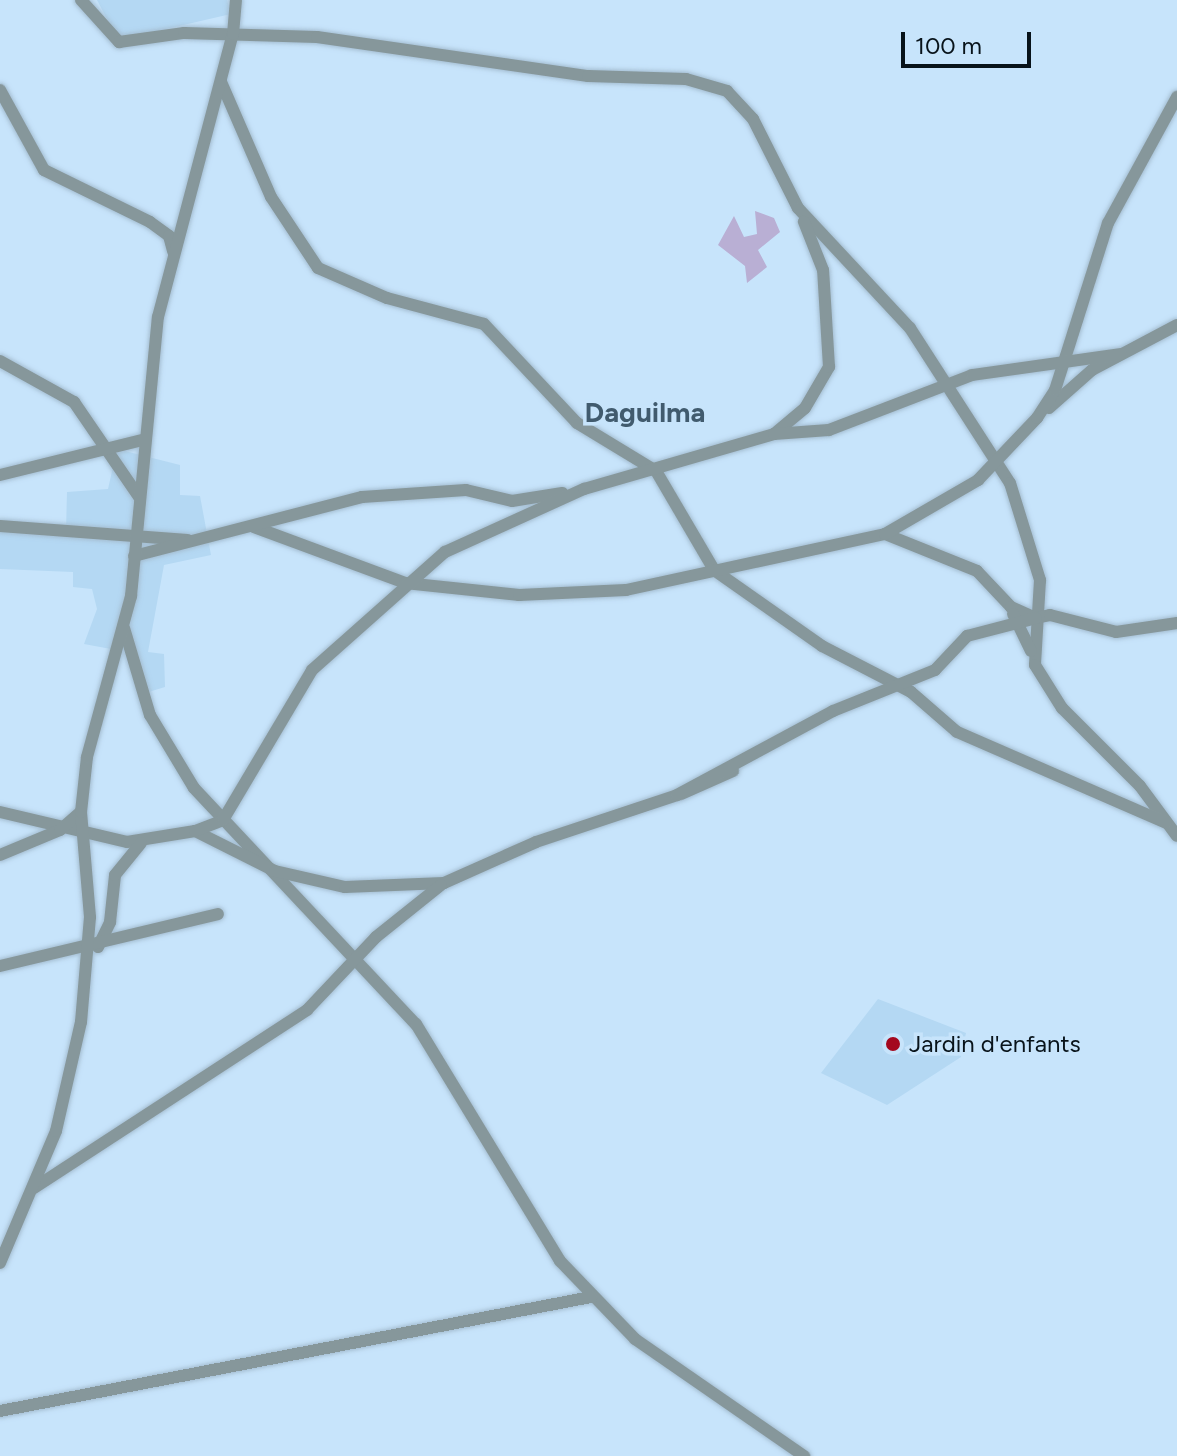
<!DOCTYPE html>
<html>
<head>
<meta charset="utf-8">
<style>
  body { margin:0 }
  #map { position:relative; width:1177px; height:1456px; overflow:hidden; background:#c7e4fb; font-family:Figtree,sans-serif }
  div>[style] { position:absolute }
  .built>* { inset:0; background:#b4d8f3 }
  .green>* { inset:0; background:#b9afd4 }
  .roads { filter:drop-shadow(0 0 2px #a5bed2) drop-shadow(0 0 2px #a5bed2) }
  .minor>* { height:12px; margin:-6px; padding:0 6px; transform-origin:6px; border-radius:6px; background:#86979b }
  .dots>* { width:22px; height:22px; translate:-50% -50%; box-sizing:border-box; border:4px solid #c7e4fb; border-radius:50% }
  span { translate:-50% -50%; white-space:nowrap; text-align:center; line-height:1.15; -webkit-text-stroke:7px #c7e4fb; paint-order:stroke }
  .poi-label { font-size:24px; color:#08131a }
  .left { translate:0 -50%; text-align:left }
  .quarter-label { font-size:28px; color:#415b6e; font-weight:700 }
  .scale { position:absolute; left:901px; top:32px; width:130px; height:36px; box-sizing:border-box; border:4px solid #08131a; border-top:0; padding-left:10px; font-size:24px; line-height:28px; white-space:nowrap; color:#08131a; -webkit-text-stroke:6px #c7e4fb; paint-order:stroke }
</style>
</head>
<body>
<div id="map">
  <div class="built">
    <div style="clip-path:polygon(97px 0,227px 0,231px 14px,118px 40px)"></div>
    <div style="clip-path:polygon(117px 449px,180px 465px,180px 495px,200px 496px,211px 555px,164px 565px,148px 652px,164px 654px,165px 687px,142px 694px,127px 652px,84px 644px,97px 609px,92px 589px,73px 587px,73px 572px,0 569px,0 526px,66px 530px,67px 492px,108px 489px)"></div>
    <div style="clip-path:polygon(878px 999px,966px 1033px,961px 1057px,887px 1105px,821px 1073px)"></div>
  </div>
  <div class="green">
    <div style="clip-path:polygon(755px 211px,774px 218px,780px 232px,758px 250px,767px 267px,747px 283px,745px 266px,718px 245px,734px 216px,744px 237px,757px 234px)"></div>
  </div>
  <div class="roads">
    <div class="minor">
      <div style="left:81px;top:0;width:57px;rotate:47.9deg"></div>
      <div style="left:119px;top:42px;width:66px;rotate:-7.9deg"></div>
      <div style="left:184px;top:33px;width:133px;rotate:1.7deg"></div>
      <div style="left:317px;top:37px;width:274px;rotate:8.2deg"></div>
      <div style="left:588px;top:76px;width:98px;rotate:1.8deg"></div>
      <div style="left:686px;top:79px;width:43px;rotate:16.3deg"></div>
      <div style="left:727px;top:91px;width:38px;rotate:47deg"></div>
      <div style="left:753px;top:119px;width:100px;rotate:63.2deg"></div>
      <div style="left:798px;top:208px;width:164px;rotate:47deg"></div>
      <div style="left:910px;top:328px;width:184px;rotate:57.2deg"></div>
      <div style="left:1010px;top:483px;width:102px;rotate:72.8deg"></div>
      <div style="left:1040px;top:580px;width:85px;rotate:93.4deg"></div>
      <div style="left:1035px;top:665px;width:51px;rotate:57.9deg"></div>
      <div style="left:1062px;top:708px;width:110px;rotate:45deg"></div>
      <div style="left:1140px;top:786px;width:62px;rotate:53.5deg"></div>
      <div style="left:221px;top:82px;width:125px;rotate:66.5deg"></div>
      <div style="left:271px;top:197px;width:85px;rotate:56.5deg"></div>
      <div style="left:318px;top:268px;width:75px;rotate:23.5deg"></div>
      <div style="left:387px;top:298px;width:100px;rotate:15deg"></div>
      <div style="left:484px;top:324px;width:136px;rotate:46.8deg"></div>
      <div style="left:577px;top:423px;width:92px;rotate:31.3deg"></div>
      <div style="left:656px;top:471px;width:115px;rotate:59.6deg"></div>
      <div style="left:714px;top:570px;width:132px;rotate:35.1deg"></div>
      <div style="left:822px;top:646px;width:100px;rotate:27.3deg"></div>
      <div style="left:911px;top:692px;width:61px;rotate:41deg"></div>
      <div style="left:957px;top:732px;width:228px;rotate:23.5deg"></div>
      <div style="left:0;top:90px;width:91px;rotate:61.2deg"></div>
      <div style="left:44px;top:170px;width:118px;rotate:26.1deg"></div>
      <div style="left:150px;top:222px;width:24px;rotate:36deg"></div>
      <div style="left:169px;top:236px;width:16px;rotate:75deg"></div>
      <div style="left:0;top:361px;width:85px;rotate:29deg"></div>
      <div style="left:74px;top:402px;width:115px;rotate:55.6deg"></div>
      <div style="left:1049px;top:408px;width:57px;rotate:-41.5deg"></div>
      <div style="left:1092px;top:370px;width:96px;rotate:-27.9deg"></div>
      <div style="left:774px;top:434px;width:40px;rotate:-40deg"></div>
      <div style="left:805px;top:408px;width:48px;rotate:-59.7deg"></div>
      <div style="left:829px;top:367px;width:97px;rotate:-93.5deg"></div>
      <div style="left:823px;top:270px;width:52px;rotate:-111.6deg"></div>
      <div style="left:0;top:475px;width:147px;rotate:-13.8deg"></div>
      <div style="left:0;top:526px;width:188px;rotate:4.3deg"></div>
      <div style="left:254px;top:527px;width:161px;rotate:20.3deg"></div>
      <div style="left:405px;top:583px;width:115px;rotate:6deg"></div>
      <div style="left:519px;top:595px;width:107px;rotate:-2.7deg"></div>
      <div style="left:626px;top:590px;width:265px;rotate:-12.2deg"></div>
      <div style="left:885px;top:534px;width:99px;rotate:21.9deg"></div>
      <div style="left:977px;top:571px;width:50px;rotate:46.6deg"></div>
      <div style="left:1011px;top:607px;width:27px;rotate:24deg"></div>
      <div style="left:1036px;top:618px;width:14px;rotate:-12deg"></div>
      <div style="left:1050px;top:615px;width:68px;rotate:14.4deg"></div>
      <div style="left:1116px;top:632px;width:62px;rotate:-8.4deg"></div>
      <div style="left:885px;top:534px;width:108px;rotate:-30.1deg"></div>
      <div style="left:978px;top:480px;width:86px;rotate:-46.4deg"></div>
      <div style="left:1037px;top:418px;width:33px;rotate:-57deg"></div>
      <div style="left:1055px;top:390px;width:175px;rotate:-72.4deg"></div>
      <div style="left:1108px;top:223px;width:144px;rotate:-61.3deg"></div>
      <div style="left:134px;top:556px;width:236px;rotate:-14.5deg"></div>
      <div style="left:362px;top:497px;width:104px;rotate:-3.9deg"></div>
      <div style="left:466px;top:490px;width:47px;rotate:13.4deg"></div>
      <div style="left:512px;top:501px;width:51px;rotate:-9.1deg"></div>
      <div style="left:1013px;top:614px;width:41px;rotate:64.1deg"></div>
      <div style="left:124px;top:628px;width:91px;rotate:73.4deg"></div>
      <div style="left:150px;top:715px;width:85px;rotate:58.9deg"></div>
      <div style="left:194px;top:788px;width:324px;rotate:46.8deg"></div>
      <div style="left:416px;top:1024px;width:277px;rotate:58.7deg"></div>
      <div style="left:560px;top:1261px;width:108px;rotate:46.1deg"></div>
      <div style="left:635px;top:1339px;width:206px;rotate:34.7deg"></div>
      <div style="left:681px;top:794px;width:57px;rotate:-23.9deg"></div>
      <div style="left:0;top:812px;width:130px;rotate:13.3deg"></div>
      <div style="left:127px;top:842px;width:69px;rotate:-9.2deg"></div>
      <div style="left:195px;top:831px;width:89px;rotate:26.6deg"></div>
      <div style="left:275px;top:871px;width:72px;rotate:12.9deg"></div>
      <div style="left:345px;top:887px;width:99px;rotate:-2.3deg"></div>
      <div style="left:444px;top:883px;width:101px;rotate:-24deg"></div>
      <div style="left:536px;top:842px;width:149px;rotate:-18.4deg"></div>
      <div style="left:677px;top:795px;width:177px;rotate:-28.3deg"></div>
      <div style="left:833px;top:711px;width:110px;rotate:-21.9deg"></div>
      <div style="left:935px;top:670px;width:47px;rotate:-46.7deg"></div>
      <div style="left:967px;top:636px;width:71px;rotate:-14.6deg"></div>
      <div style="left:195px;top:831px;width:30px;rotate:-21deg"></div>
      <div style="left:223px;top:820px;width:174px;rotate:-59.3deg"></div>
      <div style="left:312px;top:670px;width:178px;rotate:-41.6deg"></div>
      <div style="left:445px;top:552px;width:153px;rotate:-24.4deg"></div>
      <div style="left:584px;top:489px;width:198px;rotate:-16.1deg"></div>
      <div style="left:774px;top:434px;width:55px;rotate:-4.2deg"></div>
      <div style="left:829px;top:430px;width:153px;rotate:-21deg"></div>
      <div style="left:972px;top:375px;width:150px;rotate:-8deg"></div>
      <div style="left:0;top:855px;width:65px;rotate:-22.6deg"></div>
      <div style="left:60px;top:830px;width:28px;rotate:-41deg"></div>
      <div style="left:98px;top:947px;width:28px;rotate:-64deg"></div>
      <div style="left:110px;top:922px;width:47px;rotate:-83.9deg"></div>
      <div style="left:115px;top:875px;width:41px;rotate:-50.9deg"></div>
      <div style="left:0;top:966px;width:224px;rotate:-13.4deg"></div>
      <div style="left:34px;top:1188px;width:326px;rotate:-33.1deg"></div>
      <div style="left:307px;top:1010px;width:100px;rotate:-46.6deg"></div>
      <div style="left:376px;top:937px;width:83px;rotate:-38.7deg"></div>
      <div style="left:0;top:1263px;width:143px;rotate:-67deg"></div>
      <div style="left:56px;top:1131px;width:112px;rotate:-77.1deg"></div>
      <div style="left:81px;top:1022px;width:105px;rotate:-85.1deg"></div>
      <div style="left:90px;top:917px;width:105px;rotate:-94.9deg"></div>
      <div style="left:81px;top:812px;width:55px;rotate:-83.8deg"></div>
      <div style="left:87px;top:757px;width:167px;rotate:-74.7deg"></div>
      <div style="left:131px;top:596px;width:280px;rotate:-84.5deg"></div>
      <div style="left:158px;top:317px;width:293px;rotate:-75.2deg"></div>
      <div style="left:233px;top:34px;width:34px;rotate:-85deg"></div>
      <div style="left:0;top:1411px;width:602px;rotate:-10.92deg"></div>
    </div>
  </div>
  <div class="dots">
    <div style="left:893px;top:1044px;background:#a4081e"></div>
  </div>
  <div class="poi-label">
    <span class="left" style="left:909px;top:1044px">Jardin d'enfants</span>
  </div>
  <div class="quarter-label">
    <span style="left:645px;top:412px">Daguilma</span>
  </div>
  <div class="scale">100 m</div>
</div>
</body>
</html>
